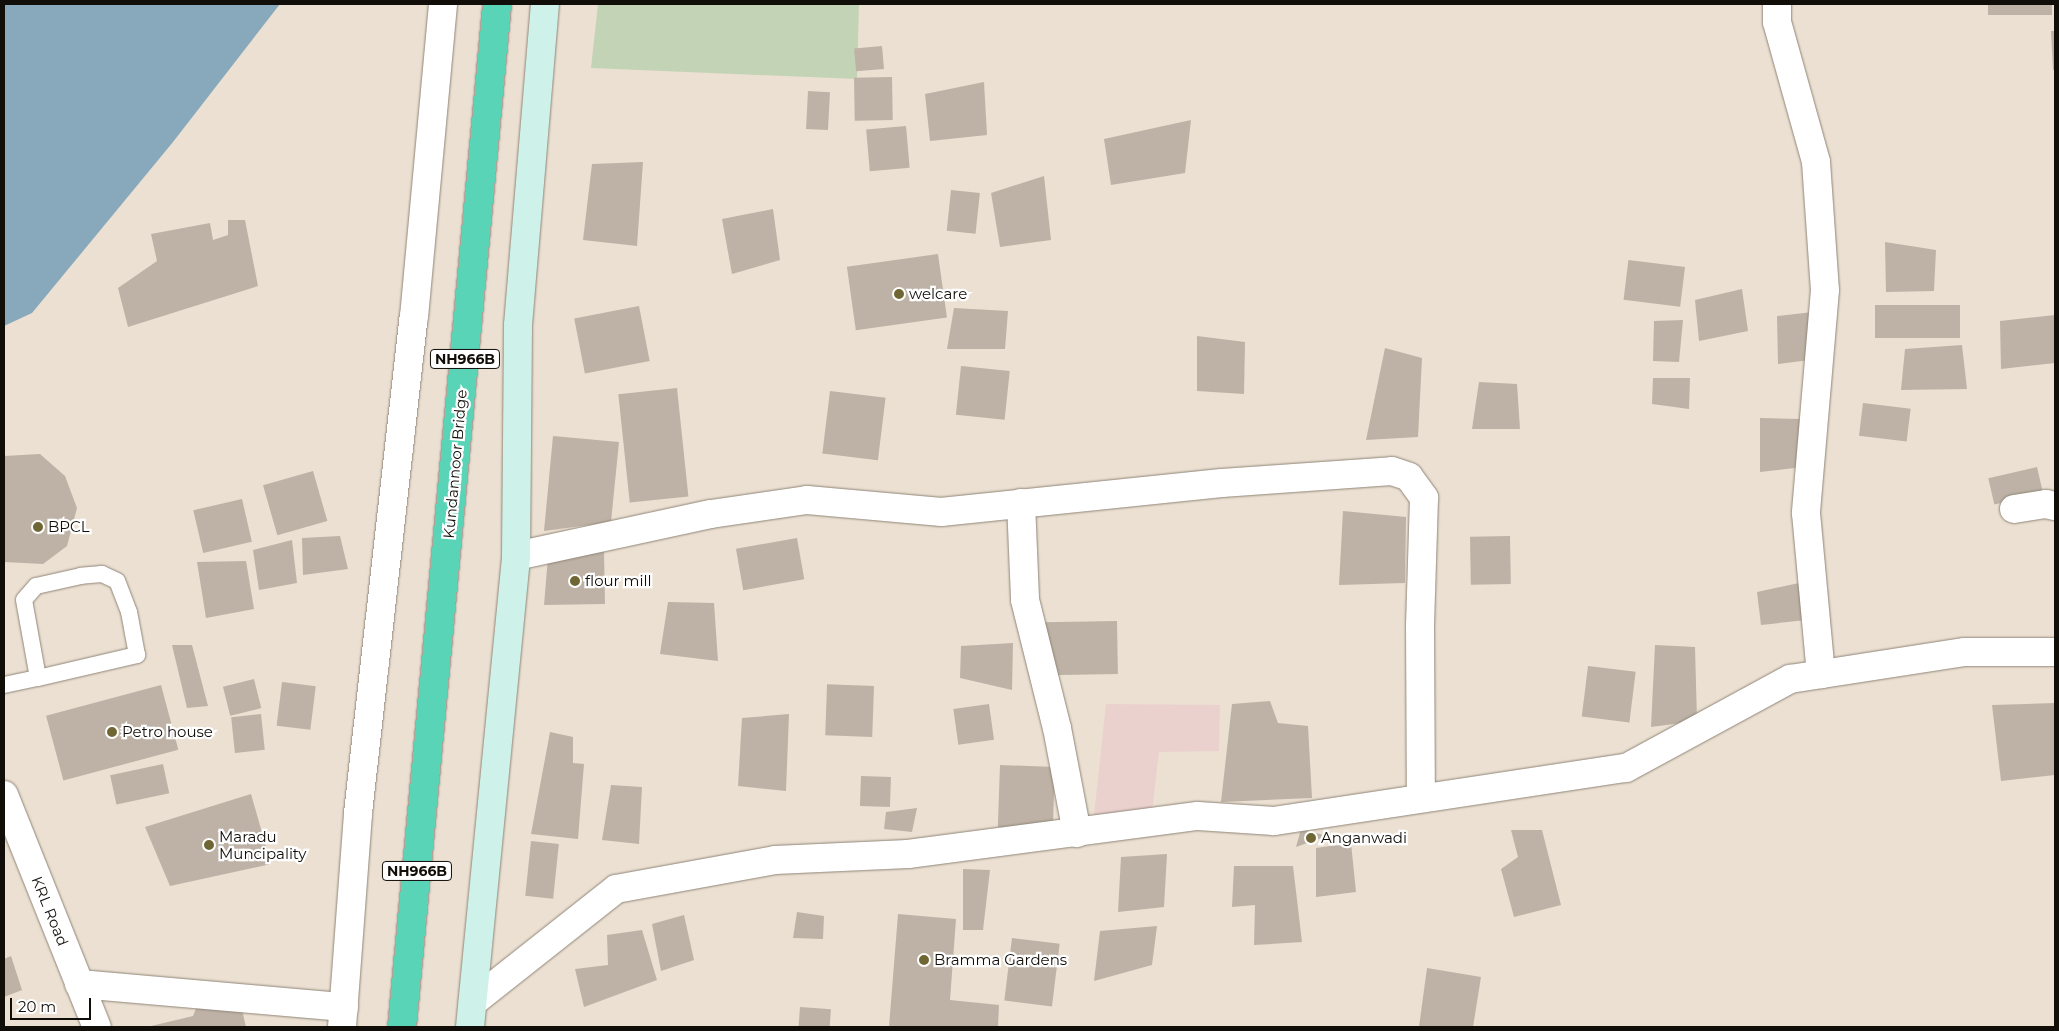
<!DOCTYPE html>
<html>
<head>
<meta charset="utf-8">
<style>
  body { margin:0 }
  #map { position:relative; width:2059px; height:1031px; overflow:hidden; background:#ebe0d2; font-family:Montserrat,sans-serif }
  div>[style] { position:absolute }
  .industrial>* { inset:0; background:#ebd1ce }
  .green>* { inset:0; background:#c3d3b5 }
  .water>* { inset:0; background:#88a9bc }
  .building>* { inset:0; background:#bdb2a5; transform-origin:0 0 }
  .roads { filter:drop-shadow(0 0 1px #908578) drop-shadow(0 0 1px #908578) }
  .lane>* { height:16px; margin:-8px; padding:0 8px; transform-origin:8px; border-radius:8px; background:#fff }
  .street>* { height:28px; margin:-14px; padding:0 14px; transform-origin:14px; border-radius:14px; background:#fff }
  .secondary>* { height:28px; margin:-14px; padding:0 14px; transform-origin:14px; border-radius:14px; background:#cef2e9 }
  .highway>* { height:28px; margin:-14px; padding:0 14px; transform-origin:14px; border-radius:14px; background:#5ad4b7 }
  .dots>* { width:14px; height:14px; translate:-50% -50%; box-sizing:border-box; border:2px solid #fff; border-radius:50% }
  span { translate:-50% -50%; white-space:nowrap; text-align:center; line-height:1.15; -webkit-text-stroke:4.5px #fff; paint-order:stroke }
  .shield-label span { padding:1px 4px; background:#fff; border:1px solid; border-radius:4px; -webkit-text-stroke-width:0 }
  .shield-label { font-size:14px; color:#110d09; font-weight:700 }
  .poi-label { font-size:15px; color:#110d09 }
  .left { translate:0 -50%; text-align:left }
  .street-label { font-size:15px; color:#110d09 }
  .frame { position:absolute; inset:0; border:5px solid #110d09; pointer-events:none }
  .scale { position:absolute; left:10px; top:998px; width:81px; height:22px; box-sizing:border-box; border:2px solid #110d09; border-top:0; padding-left:6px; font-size:15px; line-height:18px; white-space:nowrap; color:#110d09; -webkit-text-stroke:4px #fff; paint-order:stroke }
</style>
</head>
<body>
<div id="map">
  <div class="industrial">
    <div style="clip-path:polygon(1106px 704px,1220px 705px,1219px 751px,1159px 752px,1152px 812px,1094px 815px)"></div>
  </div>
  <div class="green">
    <div style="clip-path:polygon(598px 4px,859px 4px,857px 79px,591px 68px)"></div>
  </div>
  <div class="water">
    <div style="clip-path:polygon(4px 4px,280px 4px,173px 142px,32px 313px,4px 326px)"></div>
  </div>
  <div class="building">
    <div style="left:1988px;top:4px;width:64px;height:11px"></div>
    <div style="clip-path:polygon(2051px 31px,2055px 31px,2055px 69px,2053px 70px)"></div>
    <div style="left:882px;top:46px;width:23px;height:28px;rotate:85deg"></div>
    <div style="left:892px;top:77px;width:43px;height:38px;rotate:89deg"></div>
    <div style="clip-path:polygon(984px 82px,987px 135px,930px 141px,925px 94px)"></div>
    <div style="left:808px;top:91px;width:22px;height:38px;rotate:3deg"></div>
    <div style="clip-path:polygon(1191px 120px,1185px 173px,1111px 185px,1104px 139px)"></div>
    <div style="left:906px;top:126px;width:42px;height:40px;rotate:85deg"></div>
    <div style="clip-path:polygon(643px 162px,637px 246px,583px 240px,592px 164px)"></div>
    <div style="clip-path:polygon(1044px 176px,1051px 240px,1000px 247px,991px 193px)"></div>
    <div style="left:951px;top:190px;width:29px;height:41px;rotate:6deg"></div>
    <div style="clip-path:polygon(773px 209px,780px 260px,732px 274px,722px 219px)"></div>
    <div style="clip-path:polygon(228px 220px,245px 220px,258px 286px,128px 327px,118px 288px,157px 261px,151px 234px,210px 223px,213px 240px,228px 235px)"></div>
    <div style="clip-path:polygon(1885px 242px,1936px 250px,1934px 291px,1886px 292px)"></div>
    <div style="left:938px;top:254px;width:64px;height:92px;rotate:82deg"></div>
    <div style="left:1685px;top:267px;width:40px;height:57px;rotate:97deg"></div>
    <div style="clip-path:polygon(1742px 289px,1748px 331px,1699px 341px,1695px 300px)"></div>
    <div style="left:1875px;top:305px;width:85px;height:33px"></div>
    <div style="left:639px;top:306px;width:56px;height:66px;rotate:79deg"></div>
    <div style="clip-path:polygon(954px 308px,1008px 311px,1005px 349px,947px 349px)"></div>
    <div style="clip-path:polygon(1813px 312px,1810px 360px,1778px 364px,1777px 316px)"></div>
    <div style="clip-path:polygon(2055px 315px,2055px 363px,2001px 369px,2000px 321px)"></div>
    <div style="clip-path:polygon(1683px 320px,1679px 362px,1653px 361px,1654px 321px)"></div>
    <div style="clip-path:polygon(1197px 336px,1245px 342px,1244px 394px,1197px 391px)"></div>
    <div style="clip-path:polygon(1962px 345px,1967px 389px,1901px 390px,1905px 349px)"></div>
    <div style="clip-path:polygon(1385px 348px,1422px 358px,1418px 437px,1366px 440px)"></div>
    <div style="left:961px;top:366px;width:49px;height:49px;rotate:6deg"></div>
    <div style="clip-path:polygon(1653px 378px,1690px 378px,1689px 409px,1652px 404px)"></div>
    <div style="clip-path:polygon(1479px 382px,1517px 384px,1520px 429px,1472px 429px)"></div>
    <div style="left:677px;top:388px;width:109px;height:59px;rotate:84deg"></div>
    <div style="left:830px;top:391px;width:56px;height:63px;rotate:7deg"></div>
    <div style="left:1863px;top:403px;width:48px;height:33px;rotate:7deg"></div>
    <div style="clip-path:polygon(1760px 418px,1801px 419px,1803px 467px,1760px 472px)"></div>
    <div style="clip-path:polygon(553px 436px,619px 442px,611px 522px,544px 531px)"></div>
    <div style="clip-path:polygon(40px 454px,65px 476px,77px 508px,67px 546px,43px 564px,4px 562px,4px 456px)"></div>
    <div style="left:2037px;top:467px;width:27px;height:50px;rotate:77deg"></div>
    <div style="left:313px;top:471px;width:52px;height:52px;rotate:74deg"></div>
    <div style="left:242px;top:499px;width:44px;height:50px;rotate:77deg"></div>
    <div style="clip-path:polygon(1343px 511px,1406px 517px,1405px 583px,1339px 585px)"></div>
    <div style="clip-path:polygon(340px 536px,348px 569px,303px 575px,302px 538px)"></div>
    <div style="left:1510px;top:536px;width:48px;height:40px;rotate:89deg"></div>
    <div style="left:797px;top:538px;width:42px;height:62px;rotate:80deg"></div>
    <div style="clip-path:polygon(292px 540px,297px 583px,259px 590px,253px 550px)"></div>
    <div style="clip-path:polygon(604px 552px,605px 604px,544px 605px,548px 557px)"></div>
    <div style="clip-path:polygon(246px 561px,254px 609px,206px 618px,197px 562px)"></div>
    <div style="clip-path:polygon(1799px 583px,1806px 620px,1761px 625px,1757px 592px)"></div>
    <div style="clip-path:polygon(668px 602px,714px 603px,718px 661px,660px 654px)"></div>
    <div style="left:1117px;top:621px;width:53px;height:73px;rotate:89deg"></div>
    <div style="clip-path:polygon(1013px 643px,1012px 690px,960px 678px,961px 646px)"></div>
    <div style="clip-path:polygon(172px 645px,192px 645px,208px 706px,187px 708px)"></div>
    <div style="clip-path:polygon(1655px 645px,1695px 647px,1697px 721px,1651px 727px)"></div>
    <div style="left:1588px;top:666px;width:48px;height:51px;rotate:7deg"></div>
    <div style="left:254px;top:679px;width:30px;height:32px;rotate:76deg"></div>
    <div style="left:282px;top:682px;width:34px;height:44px;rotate:7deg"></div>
    <div style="left:161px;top:685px;width:67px;height:119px;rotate:75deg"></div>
    <div style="left:874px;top:686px;width:51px;height:47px;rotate:92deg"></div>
    <div style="clip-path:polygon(1270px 701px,1278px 723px,1308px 726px,1312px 798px,1221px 802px,1232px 704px)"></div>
    <div style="clip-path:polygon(2055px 703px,2055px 775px,2001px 781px,1992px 705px)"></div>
    <div style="left:989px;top:704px;width:36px;height:36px;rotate:82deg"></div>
    <div style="left:261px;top:714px;width:36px;height:30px;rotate:84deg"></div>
    <div style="clip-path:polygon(789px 714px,786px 791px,738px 786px,742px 718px)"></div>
    <div style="clip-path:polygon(550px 732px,573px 737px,573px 763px,584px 764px,578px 839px,531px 834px)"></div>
    <div style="left:163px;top:764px;width:30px;height:54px;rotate:78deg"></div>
    <div style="left:1000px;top:765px;width:55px;height:62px;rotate:2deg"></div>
    <div style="left:861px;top:776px;width:30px;height:30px;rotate:2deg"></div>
    <div style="clip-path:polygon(611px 785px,642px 787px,639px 844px,602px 840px)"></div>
    <div style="clip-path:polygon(251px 794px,271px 864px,170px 886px,145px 827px)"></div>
    <div style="clip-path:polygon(917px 808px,912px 832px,884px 829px,886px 812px)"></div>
    <div style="clip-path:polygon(1301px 829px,1327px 836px,1296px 847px)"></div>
    <div style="clip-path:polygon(1511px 830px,1542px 830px,1561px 905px,1514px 917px,1501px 869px,1518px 857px)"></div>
    <div style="left:531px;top:841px;width:28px;height:55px;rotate:6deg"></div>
    <div style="clip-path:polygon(1351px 843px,1356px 892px,1316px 897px,1316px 848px)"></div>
    <div style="clip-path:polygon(1167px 854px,1164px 907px,1118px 912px,1121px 857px)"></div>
    <div style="clip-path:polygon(1234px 866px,1293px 866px,1302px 942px,1254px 945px,1255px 905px,1232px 907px)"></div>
    <div style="clip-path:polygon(963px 869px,990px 870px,983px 930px,963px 930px)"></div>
    <div style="clip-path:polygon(797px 912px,824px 916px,823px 939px,793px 938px)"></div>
    <div style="clip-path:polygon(898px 914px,956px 919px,950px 1000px,999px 1005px,998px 1027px,889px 1027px)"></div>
    <div style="clip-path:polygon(684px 915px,694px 960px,661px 971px,652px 924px)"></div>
    <div style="clip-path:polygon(1157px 926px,1152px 965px,1094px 981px,1100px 931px)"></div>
    <div style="clip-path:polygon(642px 930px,657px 980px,584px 1007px,575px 969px,608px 965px,607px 935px)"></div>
    <div style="left:1012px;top:938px;width:48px;height:63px;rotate:7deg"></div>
    <div style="clip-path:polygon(11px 956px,22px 990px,4px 997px,4px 959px)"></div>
    <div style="clip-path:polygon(1427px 968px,1481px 977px,1473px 1027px,1419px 1027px)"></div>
    <div style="clip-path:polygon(197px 1006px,242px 1010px,246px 1027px,147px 1027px,193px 1016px)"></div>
    <div style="left:800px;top:1007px;width:31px;height:20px;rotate:4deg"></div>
  </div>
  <div class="roads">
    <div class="lane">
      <div style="left:4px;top:685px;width:35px;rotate:-12deg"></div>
      <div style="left:38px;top:678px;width:102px;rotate:-13.1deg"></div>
      <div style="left:137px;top:655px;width:44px;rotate:-100.5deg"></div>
      <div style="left:129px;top:612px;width:33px;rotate:-111deg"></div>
      <div style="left:117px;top:581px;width:17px;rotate:-155deg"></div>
      <div style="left:102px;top:574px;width:21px;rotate:175deg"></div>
      <div style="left:81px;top:576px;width:46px;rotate:167.5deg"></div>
      <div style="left:36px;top:586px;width:18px;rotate:131deg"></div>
      <div style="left:24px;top:600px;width:79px;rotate:79.8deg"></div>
    </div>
    <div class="street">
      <div style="left:1777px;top:4px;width:18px;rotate:90deg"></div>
      <div style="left:1777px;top:22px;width:145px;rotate:74.4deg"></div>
      <div style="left:1816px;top:162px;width:128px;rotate:86deg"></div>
      <div style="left:1825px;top:290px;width:224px;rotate:94.9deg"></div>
      <div style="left:1806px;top:513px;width:162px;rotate:84.7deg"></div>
      <div style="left:1021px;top:503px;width:97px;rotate:87.6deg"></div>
      <div style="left:1025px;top:600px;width:132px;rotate:76deg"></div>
      <div style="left:1057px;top:728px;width:107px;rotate:79.2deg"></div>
      <div style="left:2014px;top:509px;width:32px;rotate:-9deg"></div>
      <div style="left:2046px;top:504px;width:9px;rotate:13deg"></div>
      <div style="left:516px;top:556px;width:199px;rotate:-12.2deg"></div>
      <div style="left:711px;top:514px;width:97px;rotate:-8.3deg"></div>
      <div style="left:807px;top:500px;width:135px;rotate:5.1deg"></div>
      <div style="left:941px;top:512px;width:282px;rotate:-5.9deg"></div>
      <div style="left:1222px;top:483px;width:170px;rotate:-4deg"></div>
      <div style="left:1392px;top:471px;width:18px;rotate:19deg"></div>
      <div style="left:1409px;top:477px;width:26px;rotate:54deg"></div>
      <div style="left:1424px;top:498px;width:129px;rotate:91.8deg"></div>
      <div style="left:1420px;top:627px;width:170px;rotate:89.7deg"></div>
      <div style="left:4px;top:795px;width:250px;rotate:68.2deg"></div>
      <div style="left:79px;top:984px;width:266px;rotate:5deg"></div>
      <div style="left:473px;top:1002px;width:182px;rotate:-38.3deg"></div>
      <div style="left:616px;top:889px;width:162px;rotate:-10.3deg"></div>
      <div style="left:775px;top:860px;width:133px;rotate:-2.6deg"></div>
      <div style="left:908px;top:854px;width:292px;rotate:-7.5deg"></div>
      <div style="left:1198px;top:816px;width:76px;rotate:3.8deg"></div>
      <div style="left:1274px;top:821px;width:356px;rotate:-8.6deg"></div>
      <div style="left:1626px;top:768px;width:187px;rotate:-28.5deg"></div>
      <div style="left:1790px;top:679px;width:177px;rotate:-8.8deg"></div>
      <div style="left:1965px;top:652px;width:90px"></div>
      <div style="left:342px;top:1027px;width:215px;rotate:-85.7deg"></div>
      <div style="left:358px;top:813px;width:499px;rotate:-83.6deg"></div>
      <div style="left:414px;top:317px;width:314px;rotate:-84.7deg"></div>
    </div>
    <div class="secondary">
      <div style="left:470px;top:1027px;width:473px;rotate:-84.4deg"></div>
      <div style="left:516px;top:556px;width:231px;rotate:-89.5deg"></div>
      <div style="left:518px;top:325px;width:322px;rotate:-85.2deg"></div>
    </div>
    <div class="highway">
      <div style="left:402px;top:1027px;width:1027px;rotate:-84.69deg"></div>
    </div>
  </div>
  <div class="dots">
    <div style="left:899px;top:294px;background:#6f6633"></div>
    <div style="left:38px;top:527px;background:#6f6633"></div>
    <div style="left:575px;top:581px;background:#6f6633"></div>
    <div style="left:112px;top:732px;background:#6f6633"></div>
    <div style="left:1311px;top:838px;background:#6f6633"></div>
    <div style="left:209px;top:845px;background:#6f6633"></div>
    <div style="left:924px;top:960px;background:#6f6633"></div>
  </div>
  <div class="shield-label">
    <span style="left:465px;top:359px">NH966B</span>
    <span style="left:417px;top:871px">NH966B</span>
  </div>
  <div class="poi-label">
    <span class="left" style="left:909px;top:294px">welcare</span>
    <span class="left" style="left:48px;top:527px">BPCL</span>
    <span class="left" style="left:585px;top:581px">flour mill</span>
    <span class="left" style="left:122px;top:732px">Petro house</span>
    <span class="left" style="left:219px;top:845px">Maradu<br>Muncipality</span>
    <span class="left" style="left:1321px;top:838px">Anganwadi</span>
    <span class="left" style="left:934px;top:960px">Bramma Gardens</span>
  </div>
  <div class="street-label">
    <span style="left:455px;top:464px;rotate:-85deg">Kundannoor Bridge</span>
    <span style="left:50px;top:911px;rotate:68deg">KRL Road</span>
  </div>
  <div class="frame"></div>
  <div class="scale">20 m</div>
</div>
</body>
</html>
